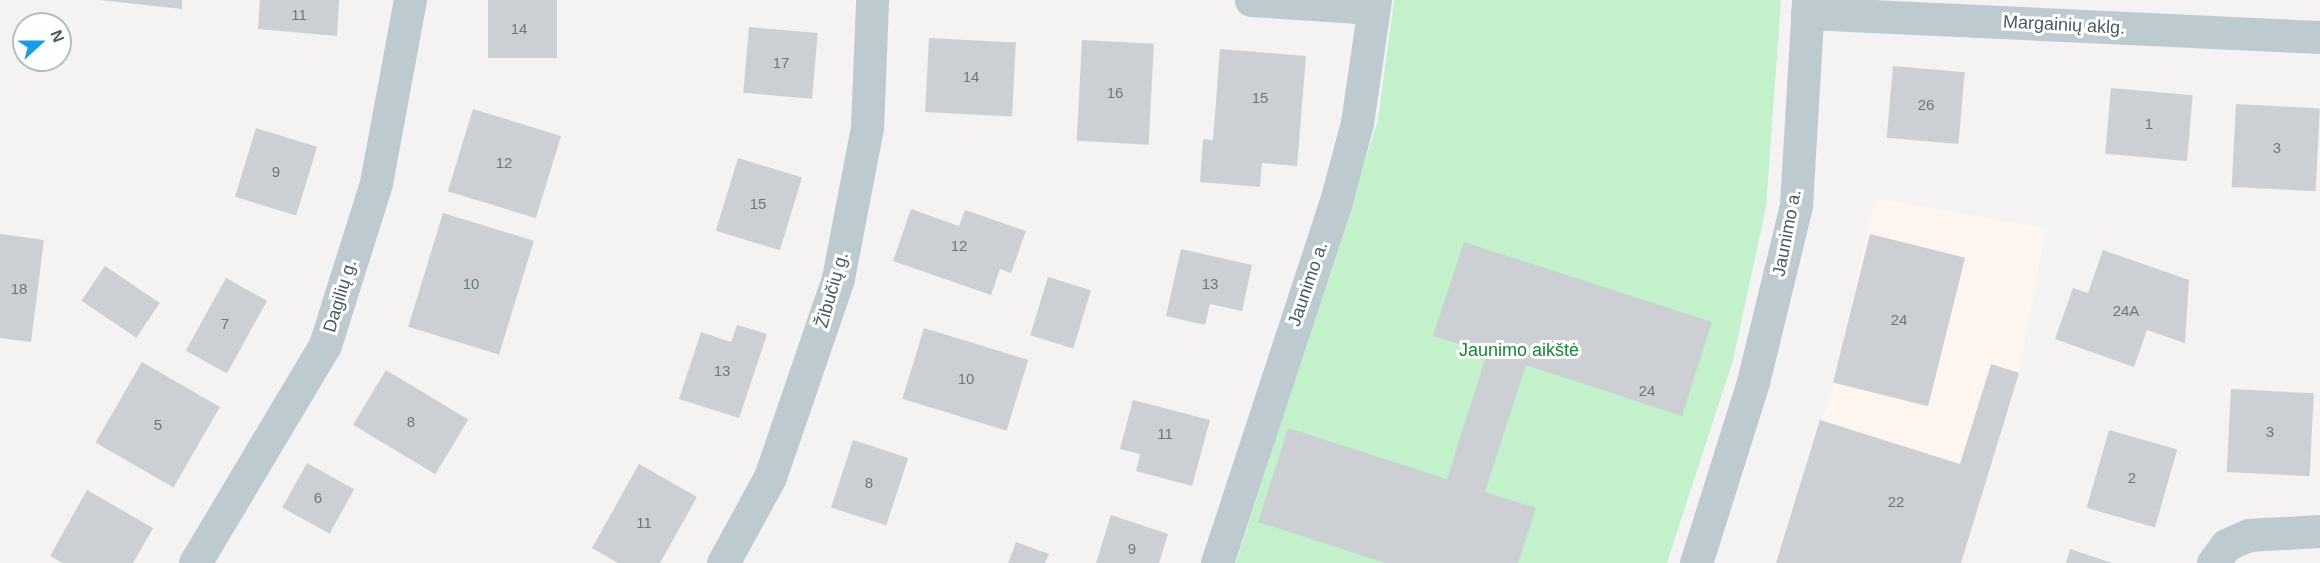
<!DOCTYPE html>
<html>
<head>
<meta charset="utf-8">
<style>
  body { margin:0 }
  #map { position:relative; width:2320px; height:563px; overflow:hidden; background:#f4f2f3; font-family:Helvetica,sans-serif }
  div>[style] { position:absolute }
  .commercial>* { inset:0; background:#fdf6ee }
  .green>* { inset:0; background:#c2f1cb }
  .building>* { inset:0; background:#ccd0d4; transform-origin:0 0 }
  .minor>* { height:33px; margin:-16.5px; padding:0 16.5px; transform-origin:16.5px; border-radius:16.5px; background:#bdcacf }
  span { translate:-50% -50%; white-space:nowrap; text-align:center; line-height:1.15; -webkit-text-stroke:6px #fff; paint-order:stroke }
  .number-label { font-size:15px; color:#6a787d }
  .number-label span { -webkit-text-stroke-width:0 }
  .street-label { font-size:18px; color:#495a60 }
  .park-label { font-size:18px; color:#168638 }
  .north { position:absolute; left:12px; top:12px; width:60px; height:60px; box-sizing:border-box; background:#fff; border:2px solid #b6bdbf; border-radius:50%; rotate:69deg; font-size:16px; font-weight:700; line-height:24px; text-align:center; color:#495a60 }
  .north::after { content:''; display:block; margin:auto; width:21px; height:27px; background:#179cea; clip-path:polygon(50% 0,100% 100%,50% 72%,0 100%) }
</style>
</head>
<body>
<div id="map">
  <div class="commercial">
    <div style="clip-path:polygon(1875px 198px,2046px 228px,2019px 373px,1961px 563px,1776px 563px,1834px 383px)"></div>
  </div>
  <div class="green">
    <div style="clip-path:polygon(1394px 0,1781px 0,1766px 207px,1733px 360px,1667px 563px,1236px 563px,1378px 120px)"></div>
  </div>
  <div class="building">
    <div style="clip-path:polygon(99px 0,182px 0,182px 9px)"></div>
    <div style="clip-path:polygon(260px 0,339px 0,337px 36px,258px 29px)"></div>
    <div style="left:488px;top:0;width:69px;height:58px"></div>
    <div style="left:749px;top:27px;width:69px;height:66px;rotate:5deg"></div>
    <div style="left:929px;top:38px;width:87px;height:74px;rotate:3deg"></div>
    <div style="left:1082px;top:40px;width:72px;height:101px;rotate:3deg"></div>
    <div style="clip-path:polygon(1220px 49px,1306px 56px,1297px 166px,1262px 163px,1260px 187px,1200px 182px,1203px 139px,1213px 140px)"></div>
    <div style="left:1893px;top:66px;width:72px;height:72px;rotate:5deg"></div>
    <div style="left:2111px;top:88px;width:82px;height:66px;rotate:5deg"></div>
    <div style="left:2236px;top:104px;width:84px;height:83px;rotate:3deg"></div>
    <div style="left:473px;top:109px;width:92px;height:86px;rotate:17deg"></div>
    <div style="left:256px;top:128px;width:64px;height:72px;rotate:17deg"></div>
    <div style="left:738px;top:158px;width:67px;height:76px;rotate:17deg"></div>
    <div style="clip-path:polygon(911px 209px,959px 226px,965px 210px,1026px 231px,1011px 273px,1000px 269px,991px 295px,893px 261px)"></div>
    <div style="left:443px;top:213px;width:95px;height:119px;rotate:17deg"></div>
    <div style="clip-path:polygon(0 234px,44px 240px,31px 342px,0 338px)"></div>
    <div style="left:1870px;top:234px;width:98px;height:153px;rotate:14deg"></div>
    <div style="clip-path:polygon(1464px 242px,1712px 322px,1682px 416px,1526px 365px,1485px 492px,1536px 508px,1518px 563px,1385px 563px,1258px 522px,1288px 428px,1447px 479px,1487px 353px,1433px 336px)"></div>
    <div style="clip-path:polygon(1181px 249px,1252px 265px,1242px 311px,1210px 304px,1205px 325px,1166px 316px)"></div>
    <div style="clip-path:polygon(2103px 250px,2189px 280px,2185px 343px,2147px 330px,2134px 367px,2055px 339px,2073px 288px,2088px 293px)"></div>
    <div style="left:105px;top:266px;width:66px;height:42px;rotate:34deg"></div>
    <div style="left:1048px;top:277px;width:45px;height:61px;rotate:17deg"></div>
    <div style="left:226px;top:278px;width:47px;height:83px;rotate:29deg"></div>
    <div style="clip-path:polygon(737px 325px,767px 334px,739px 418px,679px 399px,701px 332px,731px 342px)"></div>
    <div style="left:924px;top:328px;width:109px;height:74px;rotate:17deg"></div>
    <div style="left:142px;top:362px;width:90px;height:93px;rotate:30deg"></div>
    <div style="clip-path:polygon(1991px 364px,2019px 373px,1961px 563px,1776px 563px,1820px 420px,1960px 464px)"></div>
    <div style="left:386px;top:370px;width:96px;height:64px;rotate:31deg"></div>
    <div style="left:2231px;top:389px;width:83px;height:83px;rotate:3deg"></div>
    <div style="clip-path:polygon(1133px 400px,1210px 420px,1192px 486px,1136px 471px,1140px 454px,1120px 449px)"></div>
    <div style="left:2109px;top:430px;width:71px;height:81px;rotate:16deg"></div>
    <div style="left:853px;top:440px;width:58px;height:71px;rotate:18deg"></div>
    <div style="left:307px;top:463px;width:54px;height:51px;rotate:29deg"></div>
    <div style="clip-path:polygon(639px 464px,697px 497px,660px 563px,618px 563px,592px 548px)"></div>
    <div style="clip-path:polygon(87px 490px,153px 528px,133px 563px,63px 563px,50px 556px)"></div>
    <div style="clip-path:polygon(1111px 515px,1168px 534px,1159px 563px,1096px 563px)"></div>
    <div style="clip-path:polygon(1016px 542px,1049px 554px,1045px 563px,1008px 563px)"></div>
    <div style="clip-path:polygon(2070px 549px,2112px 563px,2066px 563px)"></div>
  </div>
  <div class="minor">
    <div style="left:1251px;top:0;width:123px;rotate:3.7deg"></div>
    <div style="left:1807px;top:13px;width:514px;rotate:2.68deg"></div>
    <div style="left:195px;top:563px;width:254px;rotate:-59.2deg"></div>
    <div style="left:325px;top:345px;width:170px;rotate:-72.5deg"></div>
    <div style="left:376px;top:183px;width:186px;rotate:-79.5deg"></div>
    <div style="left:723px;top:563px;width:98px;rotate:-61.3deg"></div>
    <div style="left:770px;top:477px;width:210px;rotate:-71.1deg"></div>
    <div style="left:838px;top:278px;width:154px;rotate:-79.1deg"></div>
    <div style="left:867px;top:127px;width:127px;rotate:-87.7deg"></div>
    <div style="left:1217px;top:563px;width:377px;rotate:-71.8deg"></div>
    <div style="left:1335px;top:205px;width:85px;rotate:-75deg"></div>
    <div style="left:1357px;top:123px;width:124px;rotate:-81.7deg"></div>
    <div style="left:1696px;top:563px;width:190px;rotate:-72.5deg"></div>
    <div style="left:1753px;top:382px;width:182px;rotate:-76.3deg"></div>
    <div style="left:1796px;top:205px;width:205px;rotate:-86.6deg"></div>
    <div style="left:2213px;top:563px;width:22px;rotate:-54deg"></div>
    <div style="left:2226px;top:545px;width:24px;rotate:-24deg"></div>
    <div style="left:2248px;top:535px;width:72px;rotate:-3.2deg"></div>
  </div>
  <div class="number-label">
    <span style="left:299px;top:15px">11</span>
    <span style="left:519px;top:29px">14</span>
    <span style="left:781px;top:63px">17</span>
    <span style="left:971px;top:77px">14</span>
    <span style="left:1115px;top:93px">16</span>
    <span style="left:1260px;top:98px">15</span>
    <span style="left:1926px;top:105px">26</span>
    <span style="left:2149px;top:124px">1</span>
    <span style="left:2277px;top:148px">3</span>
    <span style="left:504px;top:163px">12</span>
    <span style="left:276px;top:172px">9</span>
    <span style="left:758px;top:204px">15</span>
    <span style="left:959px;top:246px">12</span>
    <span style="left:471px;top:284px">10</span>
    <span style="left:1210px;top:284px">13</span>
    <span style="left:19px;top:289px">18</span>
    <span style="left:2126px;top:311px">24A</span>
    <span style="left:1899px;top:320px">24</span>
    <span style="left:225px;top:324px">7</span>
    <span style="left:722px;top:371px">13</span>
    <span style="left:966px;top:379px">10</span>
    <span style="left:1647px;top:391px">24</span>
    <span style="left:411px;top:422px">8</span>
    <span style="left:158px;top:425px">5</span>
    <span style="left:2270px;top:432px">3</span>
    <span style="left:1165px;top:434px">11</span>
    <span style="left:2132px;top:478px">2</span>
    <span style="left:869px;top:483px">8</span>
    <span style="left:318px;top:498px">6</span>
    <span style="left:1896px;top:502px">22</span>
    <span style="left:644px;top:523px">11</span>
    <span style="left:1132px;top:549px">9</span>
  </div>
  <div class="street-label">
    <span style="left:2064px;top:25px;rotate:3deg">Margainių aklg.</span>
    <span style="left:1787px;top:233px;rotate:-79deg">Jaunimo a.</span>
    <span style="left:1308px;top:284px;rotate:-71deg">Jaunimo a.</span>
    <span style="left:832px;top:290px;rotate:-74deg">Žibučių g.</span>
    <span style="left:340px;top:296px;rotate:-73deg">Dagilių g.</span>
  </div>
  <div class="park-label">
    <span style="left:1519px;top:350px">Jaunimo aikštė</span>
  </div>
  <div class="north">N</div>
</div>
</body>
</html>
